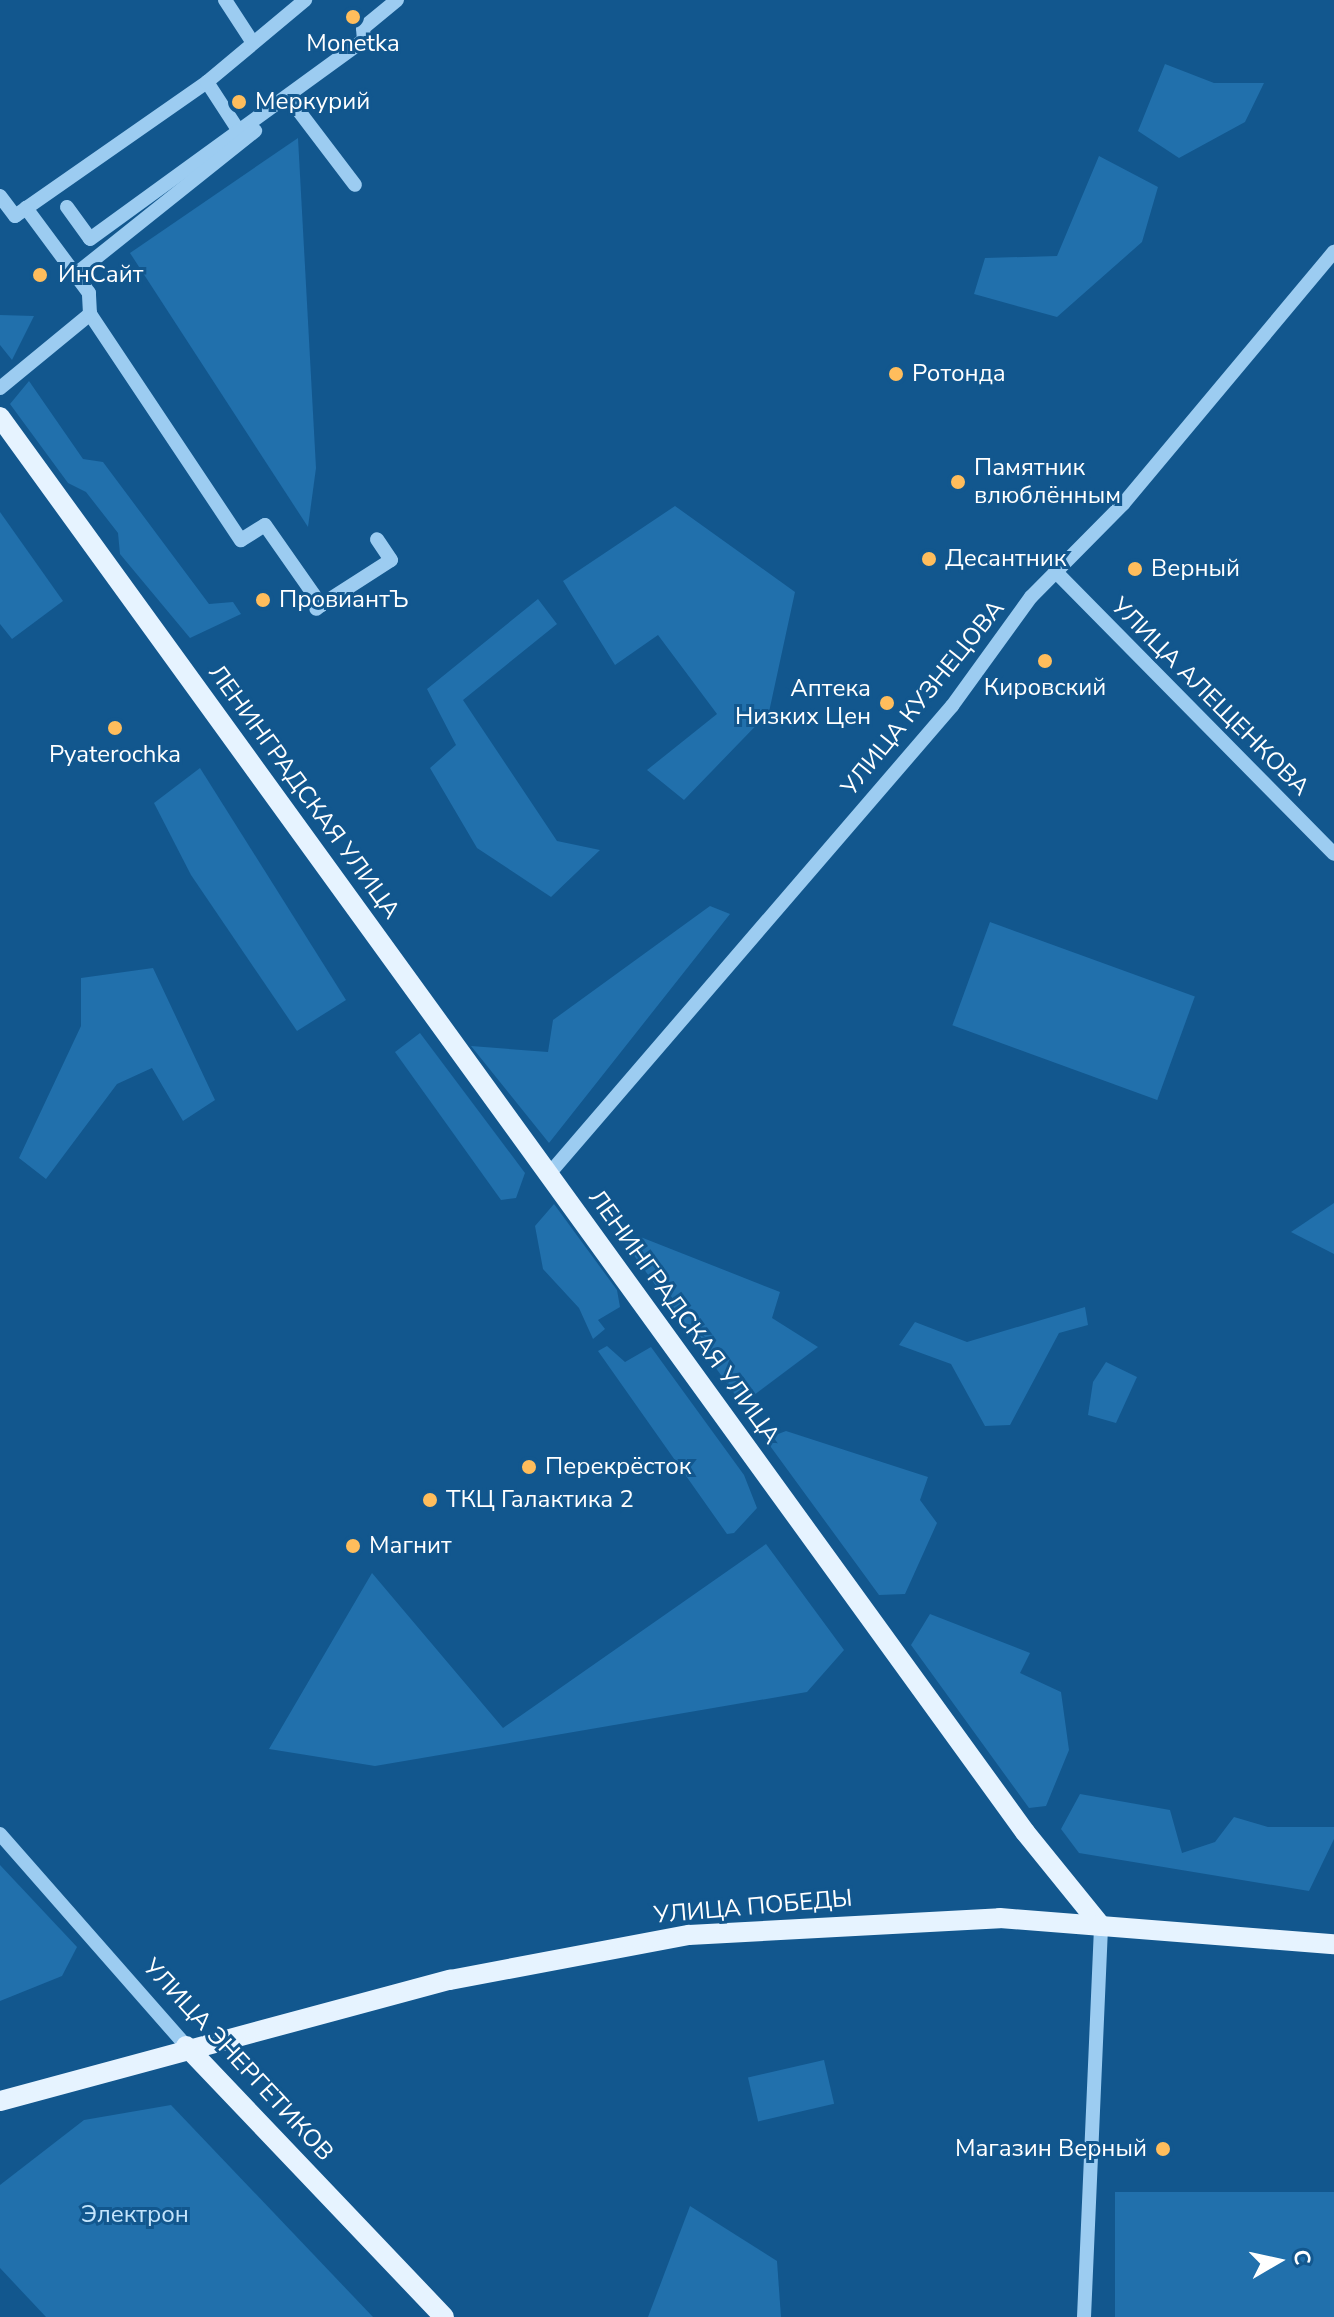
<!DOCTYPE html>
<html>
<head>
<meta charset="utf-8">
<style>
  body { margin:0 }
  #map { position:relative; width:1334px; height:2317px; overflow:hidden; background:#12578e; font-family:"Nunito Sans",sans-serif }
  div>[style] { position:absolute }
  .green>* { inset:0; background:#2170ac; transform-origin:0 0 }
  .minor>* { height:14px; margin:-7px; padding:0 7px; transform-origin:7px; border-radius:7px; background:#9cccf1 }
  .major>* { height:20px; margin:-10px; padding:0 10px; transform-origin:10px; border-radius:10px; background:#e6f3ff }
  .dots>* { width:22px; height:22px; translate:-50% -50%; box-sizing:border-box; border:4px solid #12578e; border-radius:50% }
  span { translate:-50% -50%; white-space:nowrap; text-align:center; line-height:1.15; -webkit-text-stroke:6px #12578e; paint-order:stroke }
  .poi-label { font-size:24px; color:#fff }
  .left { translate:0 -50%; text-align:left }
  .right { translate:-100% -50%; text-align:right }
  .street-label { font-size:24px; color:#fff }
  .park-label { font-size:24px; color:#c3e4fc }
  .north { position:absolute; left:1238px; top:2221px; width:80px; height:80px; -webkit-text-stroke:6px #12578e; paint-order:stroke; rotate:81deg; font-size:22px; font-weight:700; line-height:32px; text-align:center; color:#fff }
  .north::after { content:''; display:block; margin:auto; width:28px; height:36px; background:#fff; clip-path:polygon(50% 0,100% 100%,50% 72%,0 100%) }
</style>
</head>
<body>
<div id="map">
  <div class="green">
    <div style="clip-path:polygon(1165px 64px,1214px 83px,1264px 83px,1245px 122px,1179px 158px,1138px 131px)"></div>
    <div style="clip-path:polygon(298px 138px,316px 468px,308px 527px,130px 253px)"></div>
    <div style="clip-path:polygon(1099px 156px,1158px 187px,1142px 242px,1057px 317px,974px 294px,985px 258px,1057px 256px)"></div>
    <div style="clip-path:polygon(0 315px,34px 316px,12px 360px,0 345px)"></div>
    <div style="clip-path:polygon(29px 381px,83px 459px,103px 462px,209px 604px,233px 602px,241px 614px,190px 638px,120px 554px,118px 533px,86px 492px,68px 483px,10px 404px)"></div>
    <div style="clip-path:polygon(675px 506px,795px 592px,769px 712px,684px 800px,647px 770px,717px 714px,658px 635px,615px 665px,563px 581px)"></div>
    <div style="clip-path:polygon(0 512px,63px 601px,12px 639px,0 624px)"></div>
    <div style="clip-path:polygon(538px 599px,557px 624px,463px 700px,557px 841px,600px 850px,551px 897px,477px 848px,430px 768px,456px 745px,427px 689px)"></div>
    <div style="clip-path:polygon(200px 768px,346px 1000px,297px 1031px,191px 875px,154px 803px)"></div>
    <div style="clip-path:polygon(710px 906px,730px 914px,549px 1143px,471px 1046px,548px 1052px,553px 1020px)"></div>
    <div style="left:990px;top:922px;width:218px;height:110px;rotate:20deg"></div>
    <div style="clip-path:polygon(153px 968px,215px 1100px,183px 1121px,152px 1068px,117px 1084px,46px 1179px,19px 1158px,81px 1026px,81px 978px)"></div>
    <div style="clip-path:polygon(420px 1033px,525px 1173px,516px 1198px,501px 1200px,395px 1052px)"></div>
    <div style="clip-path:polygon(1334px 1203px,1334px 1254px,1291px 1232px)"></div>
    <div style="clip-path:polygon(554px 1204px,617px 1290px,620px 1307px,598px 1320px,605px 1329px,593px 1339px,579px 1308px,543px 1269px,535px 1226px)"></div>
    <div style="clip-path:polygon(638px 1236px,780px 1292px,772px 1318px,818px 1347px,742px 1404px,622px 1239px)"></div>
    <div style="clip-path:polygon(1085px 1307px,1088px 1325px,1059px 1333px,1010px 1425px,985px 1426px,951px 1364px,899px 1345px,915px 1322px,967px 1342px)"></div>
    <div style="clip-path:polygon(607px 1346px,625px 1362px,651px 1347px,744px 1475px,757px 1508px,734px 1533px,727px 1534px,598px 1351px)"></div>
    <div style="clip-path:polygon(1106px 1362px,1137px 1377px,1116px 1423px,1088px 1415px,1093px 1382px)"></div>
    <div style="clip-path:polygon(786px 1431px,928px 1477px,920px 1500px,937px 1523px,905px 1594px,879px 1595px,765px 1439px)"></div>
    <div style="clip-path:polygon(766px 1544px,844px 1650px,807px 1692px,375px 1766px,269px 1749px,372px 1573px,503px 1728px)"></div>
    <div style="clip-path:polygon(930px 1614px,1030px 1653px,1020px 1673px,1061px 1692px,1069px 1750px,1046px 1806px,1029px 1808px,911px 1645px)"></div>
    <div style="clip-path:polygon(1080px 1794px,1170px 1810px,1182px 1853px,1215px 1842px,1234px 1817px,1268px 1827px,1334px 1827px,1334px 1839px,1309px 1891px,1079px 1853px,1061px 1829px)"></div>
    <div style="clip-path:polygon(0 1865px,77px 1947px,62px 1976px,0 2001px)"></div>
    <div style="left:824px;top:2060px;width:45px;height:78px;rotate:77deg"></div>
    <div style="clip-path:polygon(171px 2105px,373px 2317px,46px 2317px,0 2268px,0 2185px,84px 2120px)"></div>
    <div style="left:1334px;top:2192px;width:125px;height:219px;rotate:90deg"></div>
    <div style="clip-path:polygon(690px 2206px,777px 2261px,781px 2317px,648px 2317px)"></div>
  </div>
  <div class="minor">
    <div style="left:225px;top:0;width:51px;rotate:56.9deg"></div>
    <div style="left:207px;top:82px;width:68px;rotate:57deg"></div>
    <div style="left:292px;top:102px;width:104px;rotate:52.8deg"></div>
    <div style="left:0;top:196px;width:25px;rotate:53deg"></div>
    <div style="left:15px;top:216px;width:234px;rotate:-34.9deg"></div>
    <div style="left:207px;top:82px;width:128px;rotate:-39.9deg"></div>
    <div style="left:67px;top:207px;width:39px;rotate:54deg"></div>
    <div style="left:90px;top:239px;width:339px;rotate:-36deg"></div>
    <div style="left:364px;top:40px;width:12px;rotate:-95deg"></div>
    <div style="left:363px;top:28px;width:44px;rotate:-39.5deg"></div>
    <div style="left:77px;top:273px;width:228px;rotate:-38.6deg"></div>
    <div style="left:90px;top:314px;width:272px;rotate:56.3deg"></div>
    <div style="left:241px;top:540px;width:28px;rotate:-32deg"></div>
    <div style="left:265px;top:525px;width:98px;rotate:55deg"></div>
    <div style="left:321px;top:605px;width:6px;rotate:141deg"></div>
    <div style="left:0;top:388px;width:117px;rotate:-39.4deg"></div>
    <div style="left:90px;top:314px;width:21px;rotate:-93deg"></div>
    <div style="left:89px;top:293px;width:106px;rotate:-126.5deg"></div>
    <div style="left:1055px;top:571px;width:397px;rotate:45.4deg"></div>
    <div style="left:321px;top:605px;width:83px;rotate:-32.7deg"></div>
    <div style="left:391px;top:560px;width:25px;rotate:-124deg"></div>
    <div style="left:549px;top:1174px;width:618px;rotate:-49.27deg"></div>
    <div style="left:952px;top:706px;width:135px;rotate:-54.1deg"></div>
    <div style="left:1031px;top:597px;width:131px;rotate:-45.3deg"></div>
    <div style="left:1123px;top:504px;width:329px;rotate:-50.1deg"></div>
    <div style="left:0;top:1834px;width:282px;rotate:48.7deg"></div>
    <div style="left:1084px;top:2317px;width:391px;rotate:-87.5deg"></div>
  </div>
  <div class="major">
    <div style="left:0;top:417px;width:1747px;rotate:54.08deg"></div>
    <div style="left:1025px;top:1832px;width:121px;rotate:51deg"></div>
    <div style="left:186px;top:2046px;width:374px;rotate:46.4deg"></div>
    <div style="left:0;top:2101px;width:466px;rotate:-15.1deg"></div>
    <div style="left:450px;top:1980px;width:243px;rotate:-10.7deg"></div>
    <div style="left:689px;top:1935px;width:311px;rotate:-3.1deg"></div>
    <div style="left:1000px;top:1918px;width:335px;rotate:4.5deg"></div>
  </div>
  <div class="dots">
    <div style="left:353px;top:17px;background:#ffbd5c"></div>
    <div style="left:239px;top:102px;background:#ffbd5c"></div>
    <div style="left:40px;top:275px;background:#ffbd5c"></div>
    <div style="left:896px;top:374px;background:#ffbd5c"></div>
    <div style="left:958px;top:482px;background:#ffbd5c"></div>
    <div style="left:929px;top:559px;background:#ffbd5c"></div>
    <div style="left:1135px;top:569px;background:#ffbd5c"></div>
    <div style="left:263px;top:600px;background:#ffbd5c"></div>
    <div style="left:1045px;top:661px;background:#ffbd5c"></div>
    <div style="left:887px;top:703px;background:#ffbd5c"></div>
    <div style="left:115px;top:728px;background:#ffbd5c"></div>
    <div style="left:529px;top:1467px;background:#ffbd5c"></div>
    <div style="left:430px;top:1500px;background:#ffbd5c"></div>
    <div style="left:353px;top:1546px;background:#ffbd5c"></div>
    <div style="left:1163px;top:2149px;background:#ffbd5c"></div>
  </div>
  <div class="poi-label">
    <span style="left:353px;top:44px">Monetka</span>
    <span class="left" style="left:255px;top:102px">Меркурий</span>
    <span class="left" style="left:58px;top:275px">ИнСайт</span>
    <span class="left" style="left:912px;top:374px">Ротонда</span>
    <span class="left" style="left:974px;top:482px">Памятник<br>влюблённым</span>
    <span class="left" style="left:945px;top:559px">Десантник</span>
    <span class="left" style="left:1151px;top:569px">Верный</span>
    <span class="left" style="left:279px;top:600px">ПровиантЪ</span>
    <span style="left:1045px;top:688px">Кировский</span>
    <span class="right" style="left:871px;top:703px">Аптека<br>Низких Цен</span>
    <span style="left:115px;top:755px">Pyaterochka</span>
    <span class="left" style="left:545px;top:1467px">Перекрёсток</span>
    <span class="left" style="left:446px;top:1500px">ТКЦ Галактика 2</span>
    <span class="left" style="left:369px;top:1546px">Магнит</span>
    <span class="right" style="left:1147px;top:2149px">Магазин Верный</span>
  </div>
  <div class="street-label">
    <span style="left:1210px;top:697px;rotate:45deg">УЛИЦА АЛЕЩЕНКОВА</span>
    <span style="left:923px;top:698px;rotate:-51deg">УЛИЦА КУЗНЕЦОВА</span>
    <span style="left:304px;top:792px;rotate:54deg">ЛЕНИНГРАДСКАЯ УЛИЦА</span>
    <span style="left:684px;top:1317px;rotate:54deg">ЛЕНИНГРАДСКАЯ УЛИЦА</span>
    <span style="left:753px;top:1907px;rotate:-5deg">УЛИЦА ПОБЕДЫ</span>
    <span style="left:238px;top:2060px;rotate:47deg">УЛИЦА ЭНЕРГЕТИКОВ</span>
  </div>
  <div class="park-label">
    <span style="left:135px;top:2215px">Электрон</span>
  </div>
  <div class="north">С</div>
</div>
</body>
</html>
